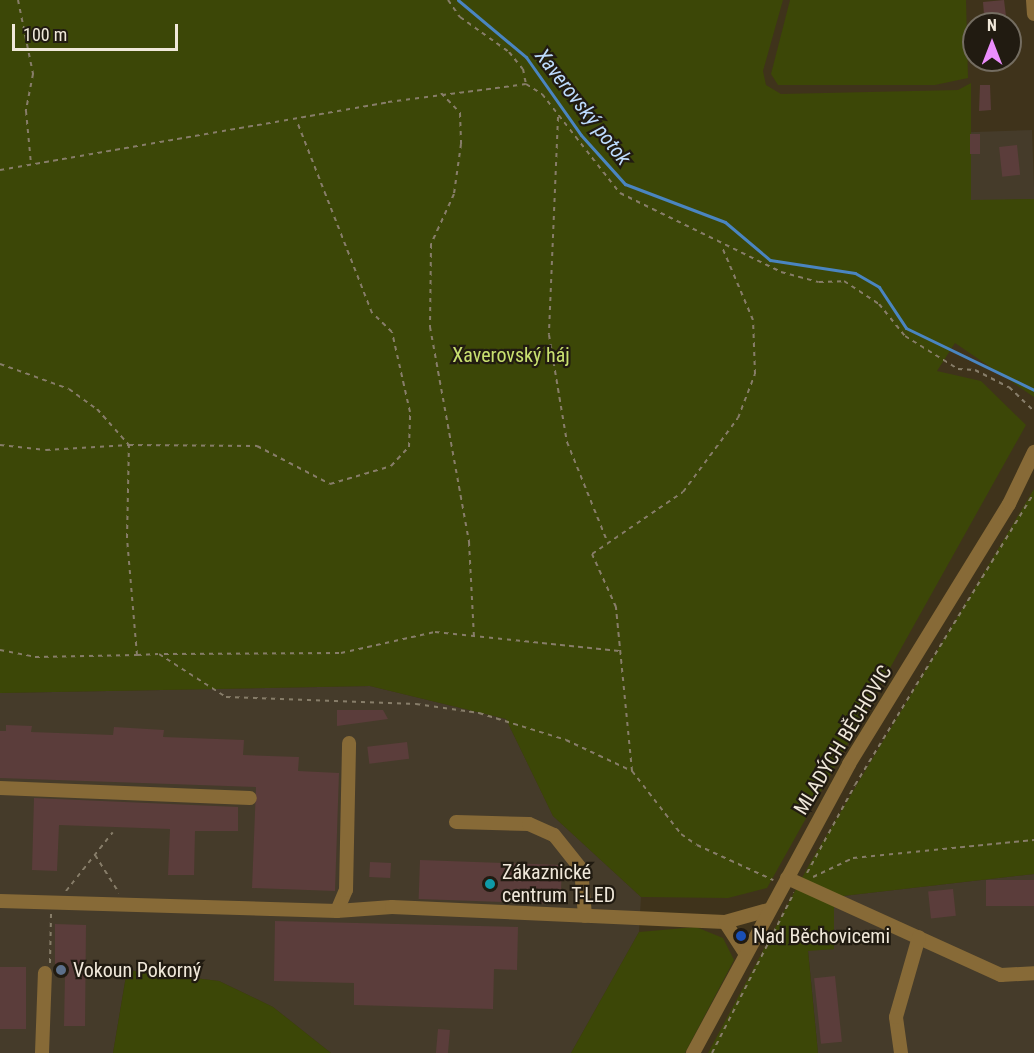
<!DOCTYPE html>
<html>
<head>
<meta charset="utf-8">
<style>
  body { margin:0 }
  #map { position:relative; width:1034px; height:1053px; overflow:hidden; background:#3f331b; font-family:"Roboto Condensed",sans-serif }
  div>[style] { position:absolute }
  .industrial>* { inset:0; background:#453b2a; transform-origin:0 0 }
  .green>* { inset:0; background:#3c4707 }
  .stream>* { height:3px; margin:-1.5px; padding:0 1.5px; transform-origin:1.5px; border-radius:1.5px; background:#4a85c1 }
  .building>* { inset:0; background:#5b3d3b; transform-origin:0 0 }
  .path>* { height:2px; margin-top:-1px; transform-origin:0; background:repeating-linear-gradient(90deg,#877d69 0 4.5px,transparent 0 9px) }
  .minor>* { height:14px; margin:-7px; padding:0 7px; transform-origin:7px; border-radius:7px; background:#876a37 }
  .dots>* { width:16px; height:16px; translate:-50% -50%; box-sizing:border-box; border:3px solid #211b11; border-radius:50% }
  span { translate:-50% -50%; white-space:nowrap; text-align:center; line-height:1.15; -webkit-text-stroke:4.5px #211b11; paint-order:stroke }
  .park-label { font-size:20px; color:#c9e070 }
  .street-label { font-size:20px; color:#f0e8da }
  .poi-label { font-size:20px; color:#f0e8da }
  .left { translate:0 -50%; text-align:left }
  .water-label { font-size:21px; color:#bddbfd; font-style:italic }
  .north { position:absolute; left:962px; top:12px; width:60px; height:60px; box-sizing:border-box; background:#211b11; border:2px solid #746d61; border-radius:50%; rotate:0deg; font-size:16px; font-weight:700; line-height:24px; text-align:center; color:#f0e8da }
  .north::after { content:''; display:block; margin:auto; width:21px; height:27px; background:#eb8dfc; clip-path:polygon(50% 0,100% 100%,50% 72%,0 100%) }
  .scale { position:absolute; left:12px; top:24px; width:166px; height:27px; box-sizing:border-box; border:3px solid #f0e8da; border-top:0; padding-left:8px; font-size:18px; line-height:21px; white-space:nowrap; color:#f0e8da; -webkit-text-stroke:4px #211b11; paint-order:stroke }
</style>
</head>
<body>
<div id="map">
  <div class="industrial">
    <div style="left:1032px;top:130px;width:69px;height:64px;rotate:88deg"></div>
    <div style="clip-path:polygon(370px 686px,506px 719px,553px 816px,641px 897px,639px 932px,571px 1053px,331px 1053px,273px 1007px,219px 981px,127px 970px,113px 1053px,0 1053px,0 693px)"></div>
    <div style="clip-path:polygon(1034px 874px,1034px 1053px,818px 1053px,808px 950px,834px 949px,834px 897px)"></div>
  </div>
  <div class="green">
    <div style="clip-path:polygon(0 0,783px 0,763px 71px,766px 85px,781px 94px,958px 90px,971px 83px,971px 200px,1034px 199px,1034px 397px,955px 343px,937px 371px,981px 381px,1026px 425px,767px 888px,728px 898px,641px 897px,553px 816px,506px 719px,370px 686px,0 693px)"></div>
    <div style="clip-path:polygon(790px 0,966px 0,968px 78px,935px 85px,778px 85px,771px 74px)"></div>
    <div style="clip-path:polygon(1034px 489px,1034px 874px,834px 897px,834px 949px,808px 951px,818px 1053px,708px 1053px,810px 863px)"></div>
    <div style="clip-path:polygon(696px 927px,723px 938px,734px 960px,685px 1053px,571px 1053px,639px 932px)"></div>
    <div style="clip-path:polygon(127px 970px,219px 981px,273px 1007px,331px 1053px,113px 1053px)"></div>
  </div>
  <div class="stream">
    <div style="left:458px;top:0;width:89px;rotate:40deg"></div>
    <div style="left:526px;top:57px;width:95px;rotate:54.8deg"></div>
    <div style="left:581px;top:135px;width:66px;rotate:48.1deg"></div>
    <div style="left:625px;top:184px;width:107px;rotate:20.8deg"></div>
    <div style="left:725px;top:222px;width:59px;rotate:40.2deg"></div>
    <div style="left:770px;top:260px;width:86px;rotate:8.7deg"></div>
    <div style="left:855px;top:273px;width:28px;rotate:30deg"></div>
    <div style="left:879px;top:287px;width:49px;rotate:56.6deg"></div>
    <div style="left:906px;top:328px;width:142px;rotate:25.8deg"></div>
  </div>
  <div class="building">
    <div style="clip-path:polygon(1004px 0,1007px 24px,996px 24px,995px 15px,984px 15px,983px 2px)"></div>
    <div style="clip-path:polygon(980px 85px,990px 85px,991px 110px,979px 111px)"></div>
    <div style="left:970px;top:134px;width:10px;height:20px"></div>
    <div style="left:1017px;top:145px;width:30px;height:18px;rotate:84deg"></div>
    <div style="clip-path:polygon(337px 710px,383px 710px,388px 719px,337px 726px)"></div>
    <div style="clip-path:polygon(6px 725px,32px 726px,31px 732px,113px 735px,114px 727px,164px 730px,163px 737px,244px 740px,243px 755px,299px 757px,298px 771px,339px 773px,335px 891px,252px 888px,256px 787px,0 778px,0 731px,6px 731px)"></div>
    <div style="left:407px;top:742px;width:17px;height:40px;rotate:83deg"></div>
    <div style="clip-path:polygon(34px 798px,238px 807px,238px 831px,195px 831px,194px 875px,168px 875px,170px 829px,59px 825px,57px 871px,32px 870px)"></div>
    <div style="left:420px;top:860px;width:142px;height:39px;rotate:2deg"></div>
    <div style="left:370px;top:862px;width:21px;height:15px;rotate:3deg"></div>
    <div style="left:1034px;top:880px;width:26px;height:48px;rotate:90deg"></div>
    <div style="left:953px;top:889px;width:27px;height:25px;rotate:84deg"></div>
    <div style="clip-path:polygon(275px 921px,518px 927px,517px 970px,494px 969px,493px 1009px,354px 1005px,354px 983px,274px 981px)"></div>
    <div style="clip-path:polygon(55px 924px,86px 925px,85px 1026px,64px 1026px,65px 975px,55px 975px)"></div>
    <div style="left:0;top:967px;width:26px;height:62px"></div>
    <div style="left:835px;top:976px;width:66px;height:21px;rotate:84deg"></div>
    <div style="left:438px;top:1029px;width:12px;height:24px;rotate:5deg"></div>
  </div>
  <div class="path">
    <div style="left:18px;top:0;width:76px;rotate:78.5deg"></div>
    <div style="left:33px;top:74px;width:38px;rotate:101deg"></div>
    <div style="left:26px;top:111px;width:53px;rotate:84.6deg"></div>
    <div style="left:448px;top:0;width:21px;rotate:55deg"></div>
    <div style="left:460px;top:17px;width:60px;rotate:35.5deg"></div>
    <div style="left:509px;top:52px;width:22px;rotate:51deg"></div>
    <div style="left:523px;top:69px;width:15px;rotate:79deg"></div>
    <div style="left:441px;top:93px;width:28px;rotate:46deg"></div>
    <div style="left:460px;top:113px;width:31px;rotate:88deg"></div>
    <div style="left:461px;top:144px;width:50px;rotate:98deg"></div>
    <div style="left:454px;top:194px;width:55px;rotate:114.7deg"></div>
    <div style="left:431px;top:244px;width:83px;rotate:90.7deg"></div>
    <div style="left:430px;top:327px;width:219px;rotate:79.7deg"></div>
    <div style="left:469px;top:542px;width:94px;rotate:87deg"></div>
    <div style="left:558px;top:117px;width:218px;rotate:92.4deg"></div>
    <div style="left:549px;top:335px;width:109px;rotate:80.5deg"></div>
    <div style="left:567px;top:442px;width:107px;rotate:68deg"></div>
    <div style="left:0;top:170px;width:394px;rotate:-9.9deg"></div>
    <div style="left:388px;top:102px;width:139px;rotate:-7.4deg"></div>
    <div style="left:526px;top:84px;width:19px;rotate:32deg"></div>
    <div style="left:542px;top:94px;width:126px;rotate:51.8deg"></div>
    <div style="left:620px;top:193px;width:179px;rotate:26.1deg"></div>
    <div style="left:781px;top:272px;width:39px;rotate:15deg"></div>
    <div style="left:819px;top:282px;width:25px;rotate:-2deg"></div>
    <div style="left:844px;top:281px;width:42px;rotate:33.3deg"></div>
    <div style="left:879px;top:304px;width:41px;rotate:50.9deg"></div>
    <div style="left:905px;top:336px;width:62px;rotate:31.9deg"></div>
    <div style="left:958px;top:369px;width:17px;rotate:3deg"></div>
    <div style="left:975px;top:370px;width:38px;rotate:27deg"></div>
    <div style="left:1009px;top:387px;width:35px;rotate:44deg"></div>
    <div style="left:0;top:364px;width:73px;rotate:19.9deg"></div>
    <div style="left:69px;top:389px;width:34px;rotate:36deg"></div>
    <div style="left:97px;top:409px;width:48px;rotate:48.4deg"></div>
    <div style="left:0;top:445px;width:46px;rotate:6.2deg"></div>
    <div style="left:46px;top:450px;width:83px;rotate:-3.4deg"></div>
    <div style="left:0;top:650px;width:36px;rotate:11deg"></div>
    <div style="left:35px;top:657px;width:102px;rotate:-1.1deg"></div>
    <div style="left:137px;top:655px;width:117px;rotate:-94.9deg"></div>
    <div style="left:127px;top:538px;width:93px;rotate:-88.8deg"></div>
    <div style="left:129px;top:445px;width:128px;rotate:0.4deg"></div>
    <div style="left:257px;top:446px;width:82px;rotate:27.5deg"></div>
    <div style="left:330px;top:484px;width:64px;rotate:-16.4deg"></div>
    <div style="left:391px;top:466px;width:26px;rotate:-47deg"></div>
    <div style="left:409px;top:447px;width:35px;rotate:-88deg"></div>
    <div style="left:410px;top:412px;width:82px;rotate:-102.7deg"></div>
    <div style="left:392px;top:332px;width:28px;rotate:-136deg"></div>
    <div style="left:372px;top:313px;width:205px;rotate:-111.4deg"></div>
    <div style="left:159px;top:654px;width:80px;rotate:32.7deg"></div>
    <div style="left:226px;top:697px;width:190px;rotate:2.1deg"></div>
    <div style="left:416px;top:704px;width:64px;rotate:8.1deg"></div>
    <div style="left:479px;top:713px;width:91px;rotate:17.2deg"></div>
    <div style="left:566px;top:740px;width:73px;rotate:25.2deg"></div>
    <div style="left:632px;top:771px;width:80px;rotate:52.1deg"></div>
    <div style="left:681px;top:834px;width:19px;rotate:35deg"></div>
    <div style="left:697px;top:845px;width:84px;rotate:24.7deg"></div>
    <div style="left:164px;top:654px;width:177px;rotate:-0.3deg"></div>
    <div style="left:341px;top:653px;width:96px;rotate:-12.6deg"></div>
    <div style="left:435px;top:632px;width:185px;rotate:5.9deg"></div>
    <div style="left:137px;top:655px;width:21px;rotate:-3deg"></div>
    <div style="left:632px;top:771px;width:165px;rotate:-95.6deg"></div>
    <div style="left:616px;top:607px;width:58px;rotate:-114.4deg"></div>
    <div style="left:592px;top:554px;width:110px;rotate:-34.3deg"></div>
    <div style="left:683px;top:492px;width:92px;rotate:-53.4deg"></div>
    <div style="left:738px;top:418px;width:47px;rotate:-68.9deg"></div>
    <div style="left:755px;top:374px;width:54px;rotate:-92.1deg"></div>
    <div style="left:753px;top:320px;width:79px;rotate:-113deg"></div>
    <div style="left:95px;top:855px;width:45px;rotate:57.7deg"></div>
    <div style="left:807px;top:873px;width:100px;rotate:-61.4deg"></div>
    <div style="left:855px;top:785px;width:342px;rotate:-58.5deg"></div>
    <div style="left:813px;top:877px;width:44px;rotate:-25.4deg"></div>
    <div style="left:853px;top:858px;width:182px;rotate:-5.7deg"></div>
    <div style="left:66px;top:891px;width:75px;rotate:-51.5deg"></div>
    <div style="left:50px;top:963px;width:49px;rotate:-88.8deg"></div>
    <div style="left:712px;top:1053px;width:180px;rotate:-62.9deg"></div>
  </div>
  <div class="minor">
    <div style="left:1033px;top:0;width:14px;rotate:86deg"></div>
    <div style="left:0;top:788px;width:250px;rotate:2.3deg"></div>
    <div style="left:456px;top:822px;width:73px;rotate:1.6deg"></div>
    <div style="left:529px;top:824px;width:27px;rotate:24deg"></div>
    <div style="left:554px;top:835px;width:43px;rotate:51.5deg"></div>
    <div style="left:581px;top:869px;width:47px;rotate:85.1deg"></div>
    <div style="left:787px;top:878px;width:235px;rotate:24.4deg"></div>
    <div style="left:1001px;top:975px;width:33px;rotate:-3deg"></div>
    <div style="left:0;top:901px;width:337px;rotate:1.7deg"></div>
    <div style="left:337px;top:911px;width:55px;rotate:-4.2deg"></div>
    <div style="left:392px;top:907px;width:333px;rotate:2.6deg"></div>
    <div style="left:725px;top:922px;width:45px;rotate:-15.6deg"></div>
    <div style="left:337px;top:911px;width:23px;rotate:-67deg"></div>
    <div style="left:346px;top:890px;width:147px;rotate:-88.8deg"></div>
    <div style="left:725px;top:922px;width:37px;rotate:57deg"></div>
    <div style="left:42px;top:1053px;width:80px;rotate:-87.9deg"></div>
    <div style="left:693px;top:1053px;width:328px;rotate:-61.6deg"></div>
    <div style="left:849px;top:764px;width:305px;rotate:-58.4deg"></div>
    <div style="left:1009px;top:504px;width:58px;rotate:-64.3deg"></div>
    <div style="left:901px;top:1053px;width:36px;rotate:-98deg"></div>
    <div style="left:896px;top:1017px;width:83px;rotate:-74deg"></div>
  </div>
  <div class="dots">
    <div style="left:490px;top:884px;background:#0f9aa8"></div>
    <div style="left:741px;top:936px;background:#1a4fb4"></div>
    <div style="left:61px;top:970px;background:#5c6f8a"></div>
  </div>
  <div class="park-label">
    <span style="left:511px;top:355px">Xaverovský háj</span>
  </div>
  <div class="street-label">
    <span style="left:843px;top:740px;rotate:-59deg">MLADÝCH BĚCHOVIC</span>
  </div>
  <div class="poi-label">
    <span class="left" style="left:502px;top:884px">Zákaznické<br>centrum T-LED</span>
    <span class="left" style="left:753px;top:936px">Nad Běchovicemi</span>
    <span class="left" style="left:73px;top:970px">Vokoun Pokorný</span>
  </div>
  <div class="water-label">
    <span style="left:583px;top:107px;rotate:52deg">Xaverovský potok</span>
  </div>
  <div class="north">N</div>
  <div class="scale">100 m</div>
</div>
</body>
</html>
